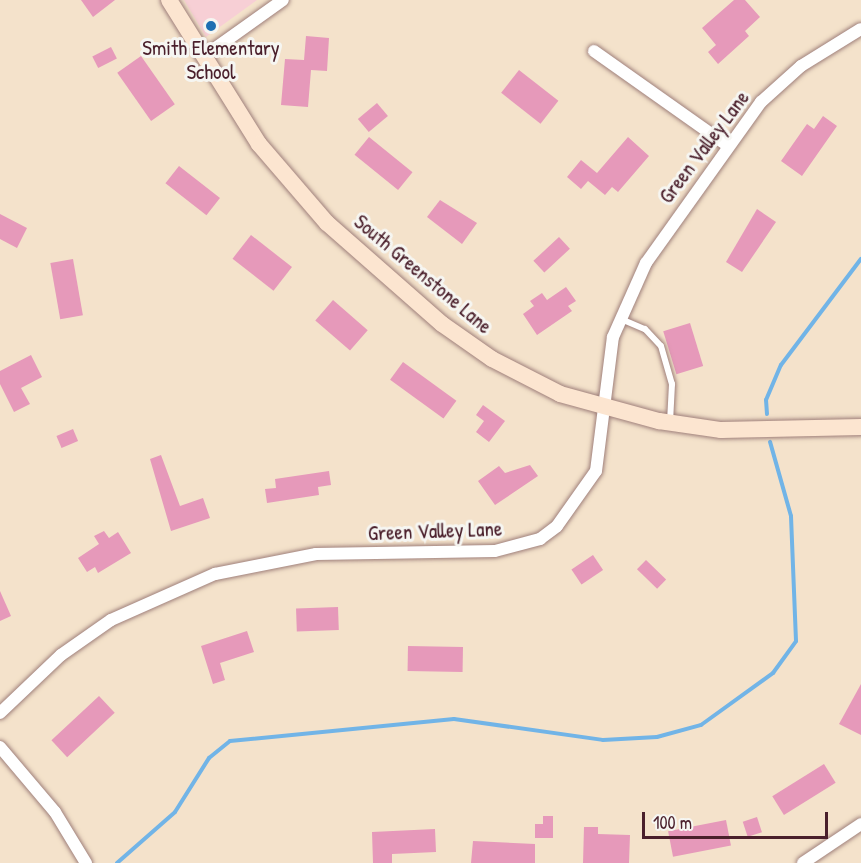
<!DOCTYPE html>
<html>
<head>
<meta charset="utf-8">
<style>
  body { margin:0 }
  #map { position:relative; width:861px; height:863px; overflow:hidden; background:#f4e2cb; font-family:"Patrick Hand",sans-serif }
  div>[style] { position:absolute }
  .built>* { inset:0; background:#f7cfd5 }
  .stream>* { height:4px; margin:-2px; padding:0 2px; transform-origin:2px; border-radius:2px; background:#71b4e7 }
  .building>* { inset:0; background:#e699ba; transform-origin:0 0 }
  .roads { filter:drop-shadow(0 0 2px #9f807b) drop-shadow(0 0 2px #9f807b) }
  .lane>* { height:6px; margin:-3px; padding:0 3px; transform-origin:3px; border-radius:3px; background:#fff }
  .street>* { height:12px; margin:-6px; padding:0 6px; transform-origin:6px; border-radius:6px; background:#fff }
  .secondary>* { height:16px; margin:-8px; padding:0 8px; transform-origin:8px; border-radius:8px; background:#fce5d0 }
  .dots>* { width:16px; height:16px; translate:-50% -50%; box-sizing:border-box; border:3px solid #f6f6f2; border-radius:50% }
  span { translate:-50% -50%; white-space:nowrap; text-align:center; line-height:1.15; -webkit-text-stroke:6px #f6f6f2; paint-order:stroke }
  .poi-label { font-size:21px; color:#4a1f2b }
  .street-label { font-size:21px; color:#4a1f2b }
  .scale { position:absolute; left:642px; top:812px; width:186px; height:27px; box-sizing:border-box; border:3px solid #4a1f2b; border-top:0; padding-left:8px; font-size:18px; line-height:21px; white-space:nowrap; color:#4a1f2b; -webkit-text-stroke:4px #f6f6f2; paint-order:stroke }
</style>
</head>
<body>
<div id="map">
  <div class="built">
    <div style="clip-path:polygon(184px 0,257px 0,206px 37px)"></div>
  </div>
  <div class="stream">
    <div style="left:767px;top:414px;width:14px;rotate:-94deg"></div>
    <div style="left:766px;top:400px;width:38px;rotate:-67deg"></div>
    <div style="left:781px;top:365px;width:133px;rotate:-53deg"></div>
    <div style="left:117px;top:863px;width:77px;rotate:-41.3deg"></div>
    <div style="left:175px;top:812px;width:64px;rotate:-57.8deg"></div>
    <div style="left:209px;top:758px;width:27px;rotate:-39deg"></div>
    <div style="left:230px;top:741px;width:225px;rotate:-5.6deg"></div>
    <div style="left:454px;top:719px;width:150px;rotate:8deg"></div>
    <div style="left:603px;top:740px;width:54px;rotate:-3.2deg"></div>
    <div style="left:657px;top:737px;width:46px;rotate:-15.3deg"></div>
    <div style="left:701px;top:725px;width:89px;rotate:-35.8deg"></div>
    <div style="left:773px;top:673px;width:39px;rotate:-54deg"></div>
    <div style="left:796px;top:641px;width:125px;rotate:-92.3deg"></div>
    <div style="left:791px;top:516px;width:77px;rotate:-105.8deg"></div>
  </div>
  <div class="building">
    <div style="clip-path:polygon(81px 0,115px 0,93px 17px)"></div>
    <div style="clip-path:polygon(734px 0,745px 0,760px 17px,745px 31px,749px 36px,718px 64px,708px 52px,716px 45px,702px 28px)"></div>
    <div style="clip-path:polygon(306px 36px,329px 38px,327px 71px,311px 70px,308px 107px,281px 105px,285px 59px,304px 60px)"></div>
    <div style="left:111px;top:47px;width:13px;height:21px;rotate:63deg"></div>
    <div style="left:141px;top:56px;width:59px;height:29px;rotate:55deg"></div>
    <div style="left:519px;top:70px;width:50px;height:29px;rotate:38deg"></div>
    <div style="left:377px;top:103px;width:17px;height:25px;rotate:50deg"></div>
    <div style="clip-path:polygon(823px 116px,837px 126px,802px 176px,781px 161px,807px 124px,814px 129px)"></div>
    <div style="left:369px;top:137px;width:56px;height:23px;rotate:39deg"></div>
    <div style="clip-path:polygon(628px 137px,649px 156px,618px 192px,612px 187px,605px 195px,588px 181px,581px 189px,567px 177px,581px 160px,597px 173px)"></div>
    <div style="left:179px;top:166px;width:52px;height:22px;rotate:38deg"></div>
    <div style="clip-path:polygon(440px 200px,477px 223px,462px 244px,427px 217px)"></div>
    <div style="clip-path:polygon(757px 209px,776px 222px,742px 272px,726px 262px)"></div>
    <div style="clip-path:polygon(0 214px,27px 228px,17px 248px,0 239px)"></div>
    <div style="left:251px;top:235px;width:52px;height:30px;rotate:38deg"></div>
    <div style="left:559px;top:237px;width:16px;height:35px;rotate:47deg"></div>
    <div style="left:73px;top:259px;width:57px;height:23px;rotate:80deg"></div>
    <div style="clip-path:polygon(566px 287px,576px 301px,568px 306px,572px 311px,537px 335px,523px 314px,534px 306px,530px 301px,542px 293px,547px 300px)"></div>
    <div style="left:333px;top:300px;width:46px;height:27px;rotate:41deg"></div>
    <div style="left:690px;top:323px;width:45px;height:28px;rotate:73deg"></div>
    <div style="clip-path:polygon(31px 355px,42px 377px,21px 388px,30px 404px,14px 412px,0 384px,0 371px)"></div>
    <div style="left:403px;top:362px;width:66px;height:22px;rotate:36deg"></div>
    <div style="clip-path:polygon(483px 405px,505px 421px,489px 442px,476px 432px,484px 421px,476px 415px)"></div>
    <div style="left:73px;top:429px;width:13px;height:18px;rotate:67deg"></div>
    <div style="clip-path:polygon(161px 455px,180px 506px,203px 498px,210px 518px,171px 531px,150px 459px)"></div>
    <div style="clip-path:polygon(530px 465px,538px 476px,495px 505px,478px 481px,499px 466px,505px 473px)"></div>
    <div style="clip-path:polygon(329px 471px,331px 485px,318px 487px,319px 495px,267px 503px,265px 489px,276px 488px,275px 479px)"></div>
    <div style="clip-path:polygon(104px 531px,109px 538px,118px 532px,131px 553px,98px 573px,95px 567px,87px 572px,78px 558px,99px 544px,94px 536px)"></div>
    <div style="left:593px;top:555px;width:18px;height:26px;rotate:56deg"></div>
    <div style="left:646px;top:560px;width:28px;height:13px;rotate:44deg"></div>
    <div style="clip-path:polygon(0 591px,11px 616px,0 621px)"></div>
    <div style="left:338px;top:607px;width:23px;height:42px;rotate:88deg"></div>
    <div style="clip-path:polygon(247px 631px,254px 652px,220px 663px,225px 680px,213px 684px,201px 646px)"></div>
    <div style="left:408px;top:646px;width:55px;height:25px;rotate:1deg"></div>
    <div style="clip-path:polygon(861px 684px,861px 735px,839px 724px)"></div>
    <div style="left:99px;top:696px;width:23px;height:65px;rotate:47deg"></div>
    <div style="left:824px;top:764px;width:22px;height:61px;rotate:58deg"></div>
    <div style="clip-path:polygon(543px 816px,553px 816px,553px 838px,535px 838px,535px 824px,543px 824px)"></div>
    <div style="left:757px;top:817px;width:16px;height:15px;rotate:72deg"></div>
    <div style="left:726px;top:820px;width:26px;height:59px;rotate:79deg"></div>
    <div style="clip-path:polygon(584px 827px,598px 827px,598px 834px,630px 835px,629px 863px,583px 863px)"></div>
    <div style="clip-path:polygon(435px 829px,436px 852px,392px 854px,392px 863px,373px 863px,372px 832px)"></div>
    <div style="clip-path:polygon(473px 841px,535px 844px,535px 863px,471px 863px)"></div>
  </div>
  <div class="roads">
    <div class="lane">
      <div style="left:621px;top:319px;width:26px;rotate:23deg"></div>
      <div style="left:645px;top:329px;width:23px;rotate:47deg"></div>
      <div style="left:661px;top:346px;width:40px;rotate:74deg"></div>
      <div style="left:672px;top:384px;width:39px;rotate:93deg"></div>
    </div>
    <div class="street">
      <div style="left:594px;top:51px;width:163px;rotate:35.3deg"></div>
      <div style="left:203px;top:57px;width:98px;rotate:-35.5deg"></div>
      <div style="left:0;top:713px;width:84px;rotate:-43.6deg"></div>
      <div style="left:61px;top:655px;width:61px;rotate:-35deg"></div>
      <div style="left:111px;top:620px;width:114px;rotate:-23.9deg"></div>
      <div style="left:215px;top:574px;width:103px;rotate:-11.2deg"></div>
      <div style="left:316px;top:554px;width:179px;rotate:-1deg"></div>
      <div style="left:495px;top:551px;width:47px;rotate:-14.9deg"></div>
      <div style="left:540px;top:539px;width:21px;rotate:-37deg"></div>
      <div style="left:557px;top:526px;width:67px;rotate:-54.7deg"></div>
      <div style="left:596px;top:471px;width:135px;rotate:-82.8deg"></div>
      <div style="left:613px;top:337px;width:81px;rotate:-66deg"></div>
      <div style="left:646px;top:263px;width:198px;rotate:-54.5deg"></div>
      <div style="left:761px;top:102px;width:54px;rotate:-42deg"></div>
      <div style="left:801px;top:66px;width:70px;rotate:-31.7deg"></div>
      <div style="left:0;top:747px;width:85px;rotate:49.8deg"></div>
      <div style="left:55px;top:812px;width:60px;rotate:58.7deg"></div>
      <div style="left:803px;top:863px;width:70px;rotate:-33.9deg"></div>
    </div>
    <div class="secondary">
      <div style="left:169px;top:0;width:170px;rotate:58deg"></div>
      <div style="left:259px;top:144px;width:104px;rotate:49.3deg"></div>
      <div style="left:327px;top:223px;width:153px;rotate:41.3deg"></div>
      <div style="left:442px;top:324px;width:61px;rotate:35deg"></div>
      <div style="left:492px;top:359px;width:76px;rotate:27.2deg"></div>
      <div style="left:560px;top:394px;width:103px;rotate:15.3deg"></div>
      <div style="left:659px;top:421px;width:63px;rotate:8.3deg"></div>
      <div style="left:721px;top:430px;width:140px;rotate:-1.2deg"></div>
    </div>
  </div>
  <div class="dots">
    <div style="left:211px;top:26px;background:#1f6fb2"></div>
  </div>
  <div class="poi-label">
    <span style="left:211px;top:60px">Smith Elementary<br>School</span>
  </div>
  <div class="street-label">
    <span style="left:704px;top:147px;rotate:-53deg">Green Valley Lane</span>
    <span style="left:423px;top:274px;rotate:40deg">South Greenstone Lane</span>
    <span style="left:435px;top:531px;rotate:-2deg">Green Valley Lane</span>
  </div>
  <div class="scale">100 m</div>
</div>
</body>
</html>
